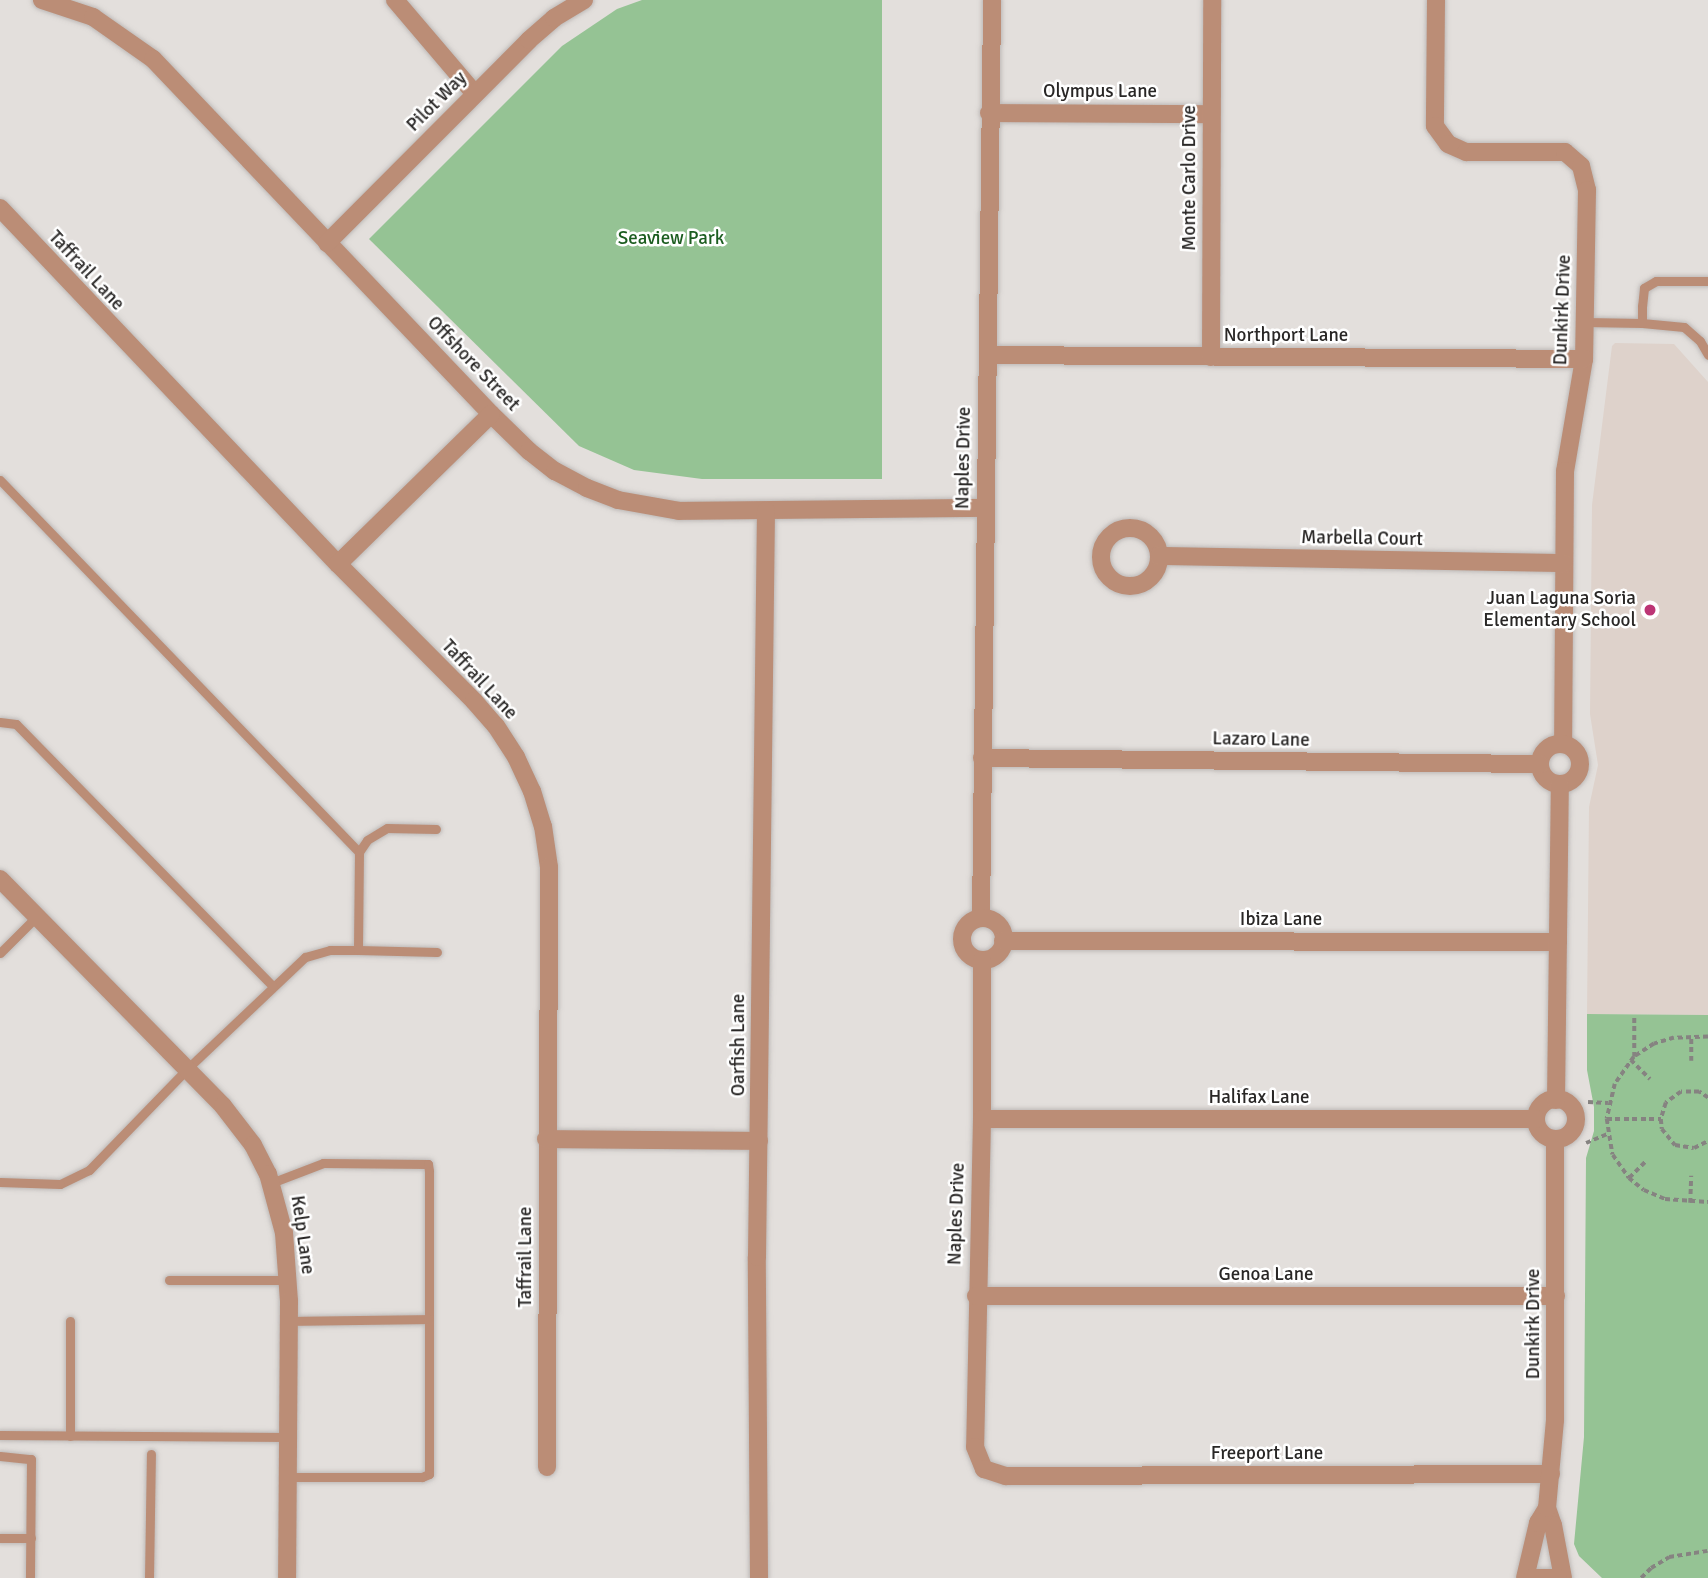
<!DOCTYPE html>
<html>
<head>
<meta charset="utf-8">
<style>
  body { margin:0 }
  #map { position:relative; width:1708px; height:1578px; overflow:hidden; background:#e3dfdc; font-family:Signika,sans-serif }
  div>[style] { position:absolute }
  .built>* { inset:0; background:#ded2cb }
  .green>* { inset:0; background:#95c394 }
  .path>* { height:3.5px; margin-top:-1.75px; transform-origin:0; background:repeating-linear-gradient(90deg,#868381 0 5px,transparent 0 8.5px) }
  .roads { filter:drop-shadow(0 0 2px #bebab8) drop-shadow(0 0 2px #bebab8) }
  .service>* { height:9px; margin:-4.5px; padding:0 4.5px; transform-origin:4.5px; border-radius:4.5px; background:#bb8d76 }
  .minor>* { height:18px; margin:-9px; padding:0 9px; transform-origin:9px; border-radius:9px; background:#bb8d76 }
  .minor>.ring { margin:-9px; padding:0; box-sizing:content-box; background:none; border:18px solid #bb8d76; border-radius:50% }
  .tertiary>* { height:18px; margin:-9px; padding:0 9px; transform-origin:9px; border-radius:9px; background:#bb8d76 }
  .dots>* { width:19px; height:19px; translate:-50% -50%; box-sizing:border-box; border:4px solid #fff; border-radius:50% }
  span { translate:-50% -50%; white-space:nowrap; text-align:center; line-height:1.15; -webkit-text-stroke:5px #fff; paint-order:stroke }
  .street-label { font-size:19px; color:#292726 }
  .park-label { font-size:19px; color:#1c5d20 }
  .poi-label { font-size:19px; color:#292726 }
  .right { translate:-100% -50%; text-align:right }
</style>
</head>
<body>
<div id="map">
  <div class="built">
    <div style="clip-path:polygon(1615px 343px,1674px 344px,1708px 382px,1708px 1015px,1587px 1014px,1589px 807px,1598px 765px,1590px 714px,1592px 505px,1612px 346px)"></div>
  </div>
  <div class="green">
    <div style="clip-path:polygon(642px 0,882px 0,882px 479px,702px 479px,634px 470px,579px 446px,369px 239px,562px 46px,617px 9px)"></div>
    <div style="clip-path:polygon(1587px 1014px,1708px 1015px,1708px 1578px,1602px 1578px,1579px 1556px,1574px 1544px,1584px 1437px,1586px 1158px,1594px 1131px,1594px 1107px,1587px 1070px)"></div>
  </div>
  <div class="path">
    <div style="left:1708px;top:1037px;width:34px;rotate:178deg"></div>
    <div style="left:1674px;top:1038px;width:21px;rotate:163deg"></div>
    <div style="left:1654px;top:1044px;width:24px;rotate:147deg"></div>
    <div style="left:1634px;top:1057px;width:33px;rotate:125deg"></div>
    <div style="left:1615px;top:1084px;width:36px;rotate:103deg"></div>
    <div style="left:1607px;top:1119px;width:36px;rotate:81deg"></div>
    <div style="left:1613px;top:1155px;width:28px;rotate:55deg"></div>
    <div style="left:1629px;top:1178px;width:19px;rotate:39deg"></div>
    <div style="left:1644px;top:1190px;width:23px;rotate:23deg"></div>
    <div style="left:1665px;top:1199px;width:43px;rotate:4deg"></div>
    <div style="left:1634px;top:1057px;width:39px;rotate:-90deg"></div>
    <div style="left:1631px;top:1060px;width:27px;rotate:45deg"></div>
    <div style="left:1691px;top:1061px;width:25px;rotate:-90deg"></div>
    <div style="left:1708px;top:1098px;width:11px;rotate:-146deg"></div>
    <div style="left:1699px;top:1092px;width:18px;rotate:180deg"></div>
    <div style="left:1681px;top:1092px;width:19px;rotate:144deg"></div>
    <div style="left:1666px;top:1103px;width:17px;rotate:107deg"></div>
    <div style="left:1661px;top:1119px;width:10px;rotate:84deg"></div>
    <div style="left:1662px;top:1129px;width:21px;rotate:51deg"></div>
    <div style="left:1675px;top:1145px;width:19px;rotate:9deg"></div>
    <div style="left:1694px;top:1148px;width:16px;rotate:-27deg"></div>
    <div style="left:1588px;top:1102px;width:20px;rotate:3deg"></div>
    <div style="left:1607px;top:1119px;width:54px"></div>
    <div style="left:1586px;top:1143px;width:23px;rotate:-23deg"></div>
    <div style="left:1629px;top:1178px;width:25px;rotate:-45deg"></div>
    <div style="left:1690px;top:1203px;width:27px;rotate:-88deg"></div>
    <div style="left:1641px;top:1578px;width:14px;rotate:-45deg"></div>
    <div style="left:1651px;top:1568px;width:21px;rotate:-31deg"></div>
    <div style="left:1669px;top:1557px;width:39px;rotate:-9deg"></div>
  </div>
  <div class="roads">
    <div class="service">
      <div style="left:1708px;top:281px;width:52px;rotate:180deg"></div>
      <div style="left:1656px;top:281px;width:14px;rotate:150deg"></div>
      <div style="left:1644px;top:288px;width:18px;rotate:96deg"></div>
      <div style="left:1642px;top:306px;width:17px;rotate:90deg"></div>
      <div style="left:1642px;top:323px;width:42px;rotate:5.4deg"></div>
      <div style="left:1684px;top:327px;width:21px;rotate:41deg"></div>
      <div style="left:1700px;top:341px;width:16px;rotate:60deg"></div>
      <div style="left:1585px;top:322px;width:57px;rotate:1deg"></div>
      <div style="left:0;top:480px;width:517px;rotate:46.02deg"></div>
      <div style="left:359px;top:852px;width:98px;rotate:90.6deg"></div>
      <div style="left:358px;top:950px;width:28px;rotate:180deg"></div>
      <div style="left:330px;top:950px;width:26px;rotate:164deg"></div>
      <div style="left:305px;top:957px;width:163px;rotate:136.5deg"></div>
      <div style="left:187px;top:1069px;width:141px;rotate:134.1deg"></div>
      <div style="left:89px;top:1170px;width:32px;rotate:154deg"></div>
      <div style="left:60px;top:1184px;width:60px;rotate:-178.1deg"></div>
      <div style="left:0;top:722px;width:16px;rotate:7deg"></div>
      <div style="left:16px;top:724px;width:367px;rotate:45.6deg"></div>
      <div style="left:359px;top:852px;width:14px;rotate:-56deg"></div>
      <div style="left:367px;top:840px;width:23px;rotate:-31deg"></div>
      <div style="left:387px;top:828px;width:49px;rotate:1.2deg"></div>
      <div style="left:358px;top:950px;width:79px;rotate:1.5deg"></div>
      <div style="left:0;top:953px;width:52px;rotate:-45deg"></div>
      <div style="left:271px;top:1183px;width:56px;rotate:-21deg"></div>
      <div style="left:323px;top:1163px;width:105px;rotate:0.5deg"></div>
      <div style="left:428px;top:1164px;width:7px;rotate:82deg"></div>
      <div style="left:429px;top:1171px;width:303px;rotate:90deg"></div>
      <div style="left:429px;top:1474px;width:8px;rotate:157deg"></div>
      <div style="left:422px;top:1477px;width:134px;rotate:180deg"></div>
      <div style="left:169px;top:1280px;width:119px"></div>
      <div style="left:70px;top:1321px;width:115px;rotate:90deg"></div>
      <div style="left:289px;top:1321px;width:140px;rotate:-0.8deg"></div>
      <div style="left:0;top:1435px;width:288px;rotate:0.4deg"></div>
      <div style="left:0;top:1456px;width:31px;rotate:6deg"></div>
      <div style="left:31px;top:1459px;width:119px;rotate:90.5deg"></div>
      <div style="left:0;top:1538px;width:31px"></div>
      <div style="left:149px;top:1578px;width:124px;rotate:-89.1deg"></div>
    </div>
    <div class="minor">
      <div style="left:42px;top:0;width:54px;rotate:18.4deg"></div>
      <div style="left:93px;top:17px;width:73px;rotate:35deg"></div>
      <div style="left:153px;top:59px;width:490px;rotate:46.4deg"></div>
      <div style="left:491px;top:414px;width:53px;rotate:44.2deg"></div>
      <div style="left:529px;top:451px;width:33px;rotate:38deg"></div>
      <div style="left:555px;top:471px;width:36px;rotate:28deg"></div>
      <div style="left:587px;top:488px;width:33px;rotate:21deg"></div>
      <div style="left:618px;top:500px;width:62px;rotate:10.2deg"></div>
      <div style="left:679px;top:511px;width:305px;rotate:-0.6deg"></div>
      <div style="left:395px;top:0;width:123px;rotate:49.6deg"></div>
      <div style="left:1436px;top:0;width:126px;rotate:90.5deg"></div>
      <div style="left:1435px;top:126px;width:22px;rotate:54deg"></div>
      <div style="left:1448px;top:144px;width:20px;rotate:24deg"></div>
      <div style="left:1466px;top:152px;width:99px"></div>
      <div style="left:1565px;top:152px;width:21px;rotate:41deg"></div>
      <div style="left:1581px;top:166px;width:25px;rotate:76deg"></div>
      <div style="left:1587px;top:190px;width:169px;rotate:91deg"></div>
      <div style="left:1584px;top:359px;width:114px;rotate:99.6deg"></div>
      <div style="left:1565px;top:471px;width:273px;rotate:90.4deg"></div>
      <div style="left:989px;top:113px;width:222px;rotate:0.3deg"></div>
      <div style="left:0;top:208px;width:491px;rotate:46.5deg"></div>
      <div style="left:338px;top:564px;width:193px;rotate:45.2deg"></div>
      <div style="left:474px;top:701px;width:33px;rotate:49deg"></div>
      <div style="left:496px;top:726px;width:37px;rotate:57deg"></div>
      <div style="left:516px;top:757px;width:38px;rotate:65deg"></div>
      <div style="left:532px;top:791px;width:37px;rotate:73deg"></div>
      <div style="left:543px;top:826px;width:41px;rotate:81.7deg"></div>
      <div style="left:549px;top:867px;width:600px;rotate:90.19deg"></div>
      <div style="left:327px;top:243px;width:286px;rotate:-45.1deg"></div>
      <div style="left:529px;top:40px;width:33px;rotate:-41deg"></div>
      <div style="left:554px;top:18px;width:35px;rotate:-31deg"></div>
      <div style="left:988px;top:355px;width:596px;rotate:0.38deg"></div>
      <div style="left:1211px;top:357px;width:357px;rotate:-89.8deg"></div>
      <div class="ring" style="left:1101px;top:528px;width:40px;height:40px"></div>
      <div style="left:1159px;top:556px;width:405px;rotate:1deg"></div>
      <div style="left:338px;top:564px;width:214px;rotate:-44.4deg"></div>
      <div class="ring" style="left:1540px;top:744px;width:22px;height:22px"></div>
      <div style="left:982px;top:758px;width:558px;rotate:0.62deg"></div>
      <div style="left:0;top:879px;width:318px;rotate:45.5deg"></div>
      <div style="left:223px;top:1106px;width:49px;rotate:52.4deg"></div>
      <div style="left:253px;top:1145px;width:33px;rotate:63deg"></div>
      <div style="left:268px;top:1174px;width:61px;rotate:74.8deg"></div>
      <div style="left:284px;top:1233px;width:68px;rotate:85.8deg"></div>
      <div style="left:289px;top:1301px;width:277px;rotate:90.4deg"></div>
      <div style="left:981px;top:918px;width:918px;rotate:-89.31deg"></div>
      <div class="ring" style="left:962px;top:918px;width:24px;height:24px"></div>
      <div style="left:1003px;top:941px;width:555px;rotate:0.1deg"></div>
      <div style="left:982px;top:960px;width:159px;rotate:90deg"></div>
      <div style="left:982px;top:1119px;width:328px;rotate:91.2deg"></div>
      <div style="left:975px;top:1447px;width:24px;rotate:68deg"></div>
      <div style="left:984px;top:1469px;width:23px;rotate:18deg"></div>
      <div style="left:1006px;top:1476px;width:545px;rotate:-0.21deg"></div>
      <div class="ring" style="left:1536px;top:1099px;width:22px;height:22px"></div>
      <div style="left:1556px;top:1100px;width:316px;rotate:-89.3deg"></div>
      <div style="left:982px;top:1119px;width:554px"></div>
      <div style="left:546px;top:1139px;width:213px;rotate:0.5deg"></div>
      <div style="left:976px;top:1296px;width:580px"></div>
      <div style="left:1547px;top:1508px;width:18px;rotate:71deg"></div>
      <div style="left:1553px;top:1525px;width:54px;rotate:79.3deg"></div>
      <div style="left:759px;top:1578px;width:321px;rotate:-90.4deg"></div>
      <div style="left:757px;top:1257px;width:746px;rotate:-89.31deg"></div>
      <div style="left:1525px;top:1578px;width:57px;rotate:-76.7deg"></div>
      <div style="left:1538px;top:1523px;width:17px;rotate:-59deg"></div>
      <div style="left:1547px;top:1508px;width:88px;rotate:-84.8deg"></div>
      <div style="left:1555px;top:1420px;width:281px;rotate:-90deg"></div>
    </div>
    <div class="tertiary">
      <div style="left:1532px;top:1578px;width:26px"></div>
    </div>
  </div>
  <div class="dots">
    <div style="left:1650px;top:610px;background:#bc3575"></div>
  </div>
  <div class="street-label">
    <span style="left:1100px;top:92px">Olympus Lane</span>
    <span style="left:437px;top:102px;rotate:-45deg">Pilot Way</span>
    <span style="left:1190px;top:178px;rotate:-90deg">Monte Carlo Drive</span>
    <span style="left:86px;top:271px;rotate:47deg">Taffrail Lane</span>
    <span style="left:1563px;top:310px;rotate:-88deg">Dunkirk Drive</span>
    <span style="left:1286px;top:336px">Northport Lane</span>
    <span style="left:473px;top:364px;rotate:46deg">Offshore Street</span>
    <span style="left:964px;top:458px;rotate:-89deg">Naples Drive</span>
    <span style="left:1362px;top:539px;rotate:1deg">Marbella Court</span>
    <span style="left:479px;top:680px;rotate:47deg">Taffrail Lane</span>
    <span style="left:1261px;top:740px;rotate:1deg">Lazaro Lane</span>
    <span style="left:1281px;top:920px">Ibiza Lane</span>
    <span style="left:739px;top:1045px;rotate:-90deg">Oarfish Lane</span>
    <span style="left:1259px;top:1098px">Halifax Lane</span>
    <span style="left:957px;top:1214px;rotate:-88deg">Naples Drive</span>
    <span style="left:302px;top:1235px;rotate:82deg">Kelp Lane</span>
    <span style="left:526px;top:1257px;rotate:-90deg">Taffrail Lane</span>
    <span style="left:1266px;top:1275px">Genoa Lane</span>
    <span style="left:1534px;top:1324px;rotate:-90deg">Dunkirk Drive</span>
    <span style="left:1267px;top:1454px">Freeport Lane</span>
  </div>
  <div class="park-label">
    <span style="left:671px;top:239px">Seaview Park</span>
  </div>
  <div class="poi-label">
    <span class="right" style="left:1636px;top:610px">Juan Laguna Soria<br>Elementary School</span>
  </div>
</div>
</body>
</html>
